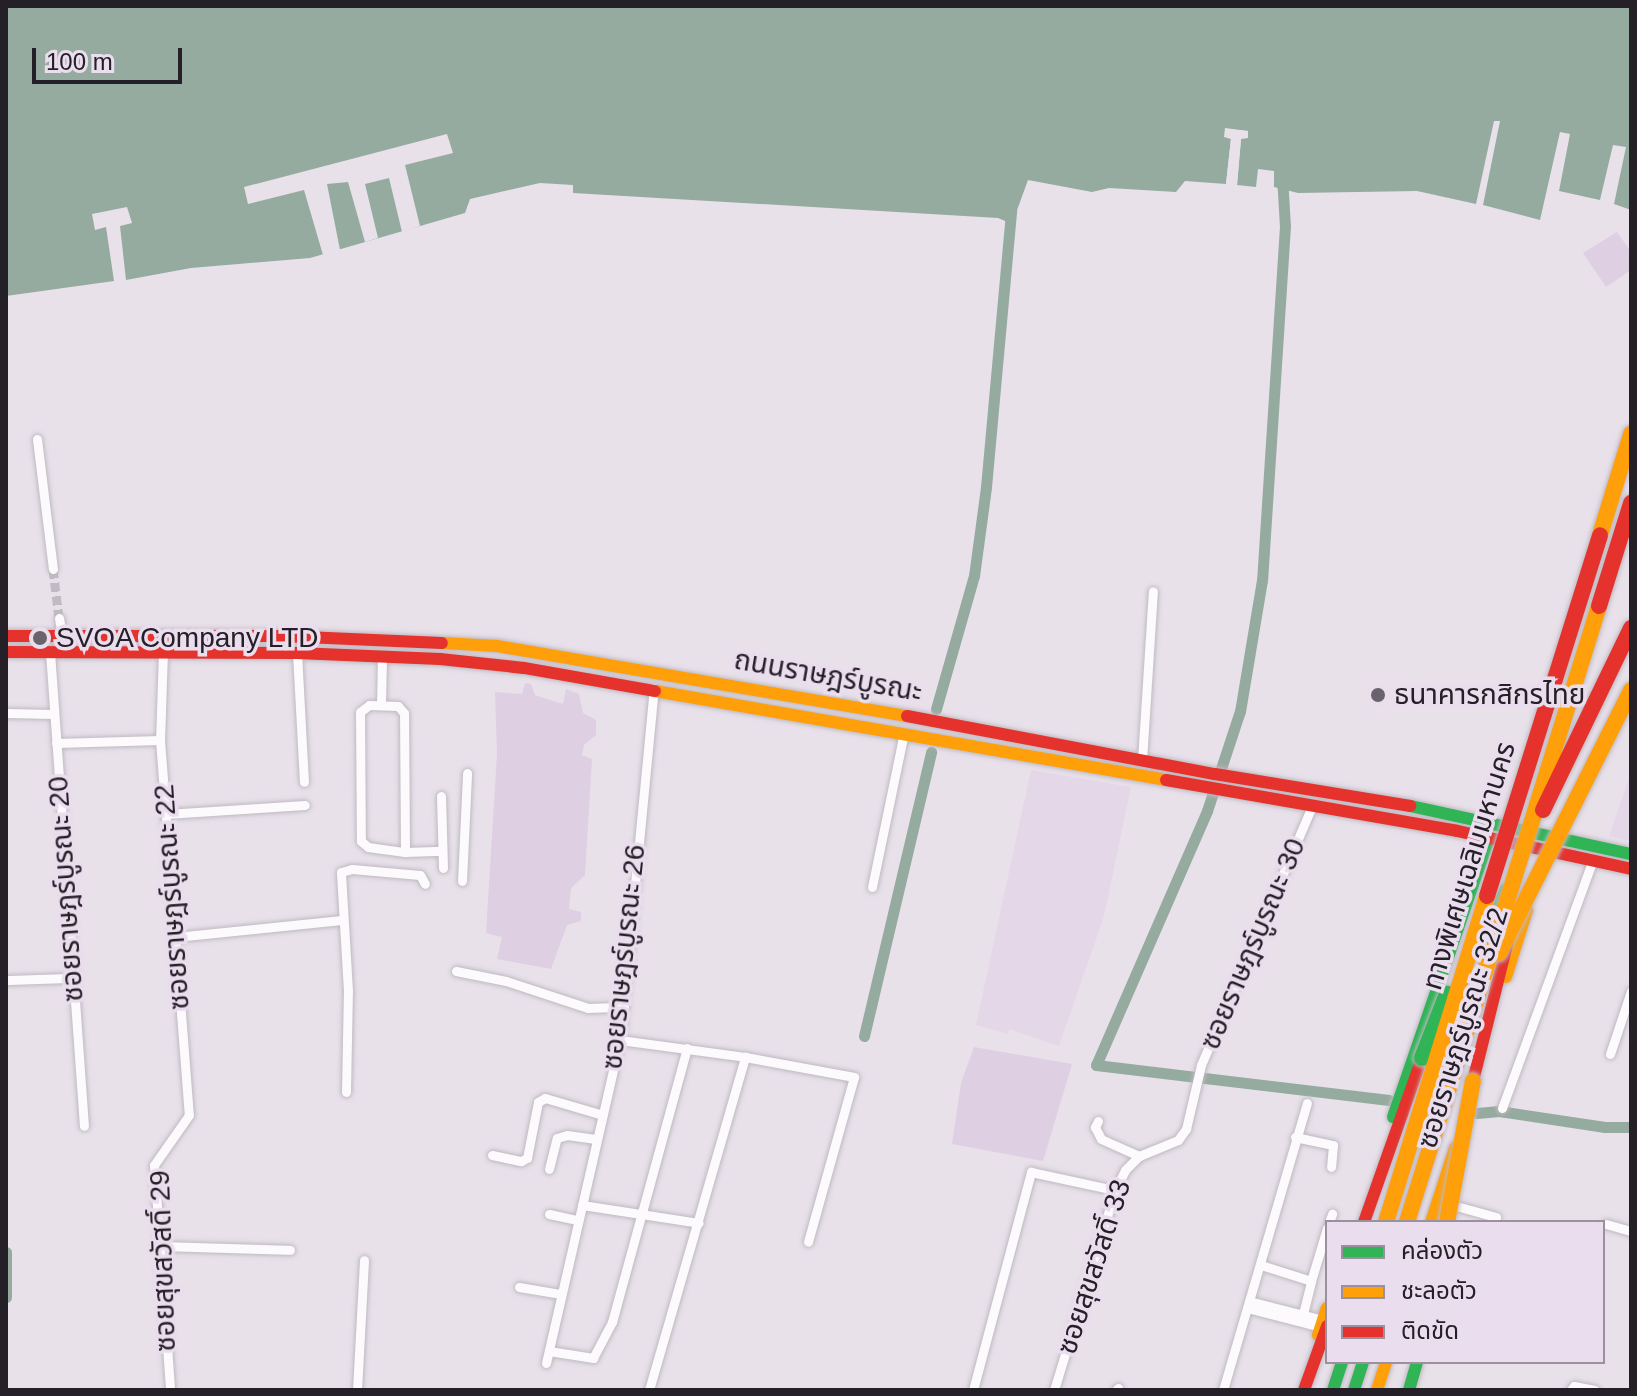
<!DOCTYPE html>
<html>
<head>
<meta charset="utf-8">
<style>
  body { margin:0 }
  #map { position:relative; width:1637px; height:1396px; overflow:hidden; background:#e8e1ea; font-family:Arial,"Noto Sans Thai",sans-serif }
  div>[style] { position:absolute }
  .built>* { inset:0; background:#e4d7e8 }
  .green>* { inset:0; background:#decfe2 }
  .water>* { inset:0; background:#96ab9f }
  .pier>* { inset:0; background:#e8e1ea }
  .canal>* { height:11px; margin:-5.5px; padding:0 5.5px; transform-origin:5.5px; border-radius:5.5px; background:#96ab9f }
  .street-tunnel>* { height:9px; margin-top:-4.5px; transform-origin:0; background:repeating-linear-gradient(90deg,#c1bac3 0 9px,transparent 0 13.5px) }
  .roads { filter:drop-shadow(0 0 2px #bfb9c1) drop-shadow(0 0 2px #bfb9c1) }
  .street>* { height:9px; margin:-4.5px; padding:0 4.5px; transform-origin:4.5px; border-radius:4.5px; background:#fcfafc }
  .fast>* { height:12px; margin:-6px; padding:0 6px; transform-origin:6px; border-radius:6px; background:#30b455 }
  .slow>* { height:12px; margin:-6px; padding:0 6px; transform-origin:6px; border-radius:6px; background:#ff9f0a }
  .jam>* { height:12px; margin:-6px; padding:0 6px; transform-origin:6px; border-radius:6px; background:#e5322d }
  .bridges { filter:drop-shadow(0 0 2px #bfb9c1) drop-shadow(0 0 2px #bfb9c1) }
  .fast-bridge>* { height:16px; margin:-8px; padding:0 8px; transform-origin:8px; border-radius:8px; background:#30b455 }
  .slow-bridge>* { height:16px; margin:-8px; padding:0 8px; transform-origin:8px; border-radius:8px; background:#ff9f0a }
  .jam-bridge>* { height:16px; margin:-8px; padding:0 8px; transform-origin:8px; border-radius:8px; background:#e5322d }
  .dots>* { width:22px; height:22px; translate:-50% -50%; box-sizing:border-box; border:4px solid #eaddee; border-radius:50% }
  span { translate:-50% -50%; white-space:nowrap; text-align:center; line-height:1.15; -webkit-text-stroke:7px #eaddee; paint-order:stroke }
  .poi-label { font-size:28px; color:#252027 }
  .left { translate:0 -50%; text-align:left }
  .street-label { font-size:28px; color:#252027 }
  .frame { position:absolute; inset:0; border:8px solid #252027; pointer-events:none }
  .legend { position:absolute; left:1325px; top:1220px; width:280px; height:144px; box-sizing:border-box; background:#eaddee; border:2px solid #9b919e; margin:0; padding:10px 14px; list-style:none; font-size:24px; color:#252027 }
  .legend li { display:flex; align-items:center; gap:16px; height:40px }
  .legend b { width:40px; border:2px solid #9b919e }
  .scale { position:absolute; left:32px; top:48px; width:150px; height:36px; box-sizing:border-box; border:4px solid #252027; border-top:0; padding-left:10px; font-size:24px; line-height:28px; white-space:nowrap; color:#252027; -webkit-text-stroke:6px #eaddee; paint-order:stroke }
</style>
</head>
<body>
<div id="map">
  <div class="built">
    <div style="clip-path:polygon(1031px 770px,1131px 787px,1104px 916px,1059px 1046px,1009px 1029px,1008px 1034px,976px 1025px)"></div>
    <div style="clip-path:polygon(1631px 773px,1631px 841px,1609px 836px)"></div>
  </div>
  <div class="green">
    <div style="clip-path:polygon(1617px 232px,1631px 252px,1631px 270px,1606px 287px,1583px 253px)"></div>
    <div style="clip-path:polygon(525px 683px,531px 684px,535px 695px,563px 704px,566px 689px,579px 694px,583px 713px,596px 720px,596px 735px,584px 745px,582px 755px,592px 759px,585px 875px,571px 888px,569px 909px,581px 912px,581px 921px,567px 925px,551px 969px,497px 959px,502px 937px,486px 933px,497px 754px,495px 692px,522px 694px)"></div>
    <div style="clip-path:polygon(974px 1047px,1072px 1064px,1043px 1161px,952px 1144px,961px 1083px)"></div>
  </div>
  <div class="water">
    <div style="clip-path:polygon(6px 6px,1631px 6px,1631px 210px,1614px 204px,1626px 147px,1613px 145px,1600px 200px,1559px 191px,1570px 134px,1560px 132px,1540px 220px,1483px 205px,1500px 121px,1494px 121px,1476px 204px,1417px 191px,1298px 193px,1274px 187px,1274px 171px,1258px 169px,1256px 187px,1237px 185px,1241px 139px,1248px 131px,1225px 129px,1231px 138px,1226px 184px,1185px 181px,1176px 192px,1109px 188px,1092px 192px,1028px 180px,1012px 224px,998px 218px,573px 193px,573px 185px,540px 183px,470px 199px,465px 213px,310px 258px,191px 268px,126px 280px,120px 226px,132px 223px,127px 207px,92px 214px,95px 230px,106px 227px,114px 281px,6px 296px)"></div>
  </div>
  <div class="pier">
    <div style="clip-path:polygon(1225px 128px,1248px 131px,1248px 138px,1241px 139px,1237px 185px,1233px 184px,1237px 138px,1244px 134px,1228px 133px,1235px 138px,1230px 184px,1226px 184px,1231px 139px,1224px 137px)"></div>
    <div style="clip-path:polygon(447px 134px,453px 153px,405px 165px,420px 226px,402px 232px,389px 178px,365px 184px,378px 238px,365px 242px,348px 182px,327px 184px,340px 250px,323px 255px,304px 190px,248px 204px,244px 187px)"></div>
  </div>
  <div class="canal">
    <div style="left:1282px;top:176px;width:50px;rotate:86.6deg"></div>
    <div style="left:1285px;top:226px;width:355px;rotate:93.7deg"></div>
    <div style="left:1262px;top:580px;width:133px;rotate:99.5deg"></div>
    <div style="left:1240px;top:711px;width:105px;rotate:108.3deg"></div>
    <div style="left:1207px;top:811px;width:277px;rotate:113.6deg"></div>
    <div style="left:1096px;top:1065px;width:295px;rotate:6.8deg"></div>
    <div style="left:936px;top:709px;width:138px;rotate:-74.1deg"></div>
    <div style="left:974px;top:576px;width:90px;rotate:-82.3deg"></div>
    <div style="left:986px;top:487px;width:278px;rotate:-84.8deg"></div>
    <div style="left:864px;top:1036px;width:292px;rotate:-76.7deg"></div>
    <div style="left:1477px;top:1113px;width:22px;rotate:-5deg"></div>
    <div style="left:1499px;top:1111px;width:107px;rotate:8.6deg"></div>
    <div style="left:1605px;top:1127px;width:26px"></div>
    <div style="left:6px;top:1252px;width:45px;rotate:90deg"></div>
  </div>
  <div class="street-tunnel">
    <div style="left:53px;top:569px;width:49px;rotate:83deg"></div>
  </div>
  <div class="roads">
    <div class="street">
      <div style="left:37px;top:439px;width:131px;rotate:83deg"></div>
      <div style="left:59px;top:618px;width:17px;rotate:80deg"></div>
      <div style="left:163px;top:651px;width:89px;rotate:91.9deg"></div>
      <div style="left:160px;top:740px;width:376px;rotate:85.6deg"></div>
      <div style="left:189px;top:1115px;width:61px;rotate:125deg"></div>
      <div style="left:154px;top:1165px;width:226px;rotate:85.9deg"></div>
      <div style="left:50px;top:652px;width:475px;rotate:85.9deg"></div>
      <div style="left:297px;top:653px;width:129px;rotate:86.9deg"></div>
      <div style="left:381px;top:705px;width:49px;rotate:-88.8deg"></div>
      <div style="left:6px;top:713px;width:48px;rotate:1.2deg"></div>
      <div style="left:56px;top:743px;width:104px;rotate:-1.7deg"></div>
      <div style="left:1142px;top:760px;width:169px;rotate:-86.3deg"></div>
      <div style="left:441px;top:796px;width:72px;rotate:88.4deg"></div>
      <div style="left:166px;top:814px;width:139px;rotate:-3.7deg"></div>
      <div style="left:405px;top:852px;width:139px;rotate:-90.4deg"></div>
      <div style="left:404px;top:713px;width:9px;rotate:-131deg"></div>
      <div style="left:398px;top:706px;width:29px;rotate:-178deg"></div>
      <div style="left:369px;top:705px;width:11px;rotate:142deg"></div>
      <div style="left:360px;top:712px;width:129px;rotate:89.6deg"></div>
      <div style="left:361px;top:841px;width:9px;rotate:41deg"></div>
      <div style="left:368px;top:847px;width:37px;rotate:8deg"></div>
      <div style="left:405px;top:852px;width:37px;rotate:-2deg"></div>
      <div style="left:462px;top:881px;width:108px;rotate:-87.3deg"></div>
      <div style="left:872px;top:887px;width:157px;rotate:-78.3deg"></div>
      <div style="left:175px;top:937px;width:168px;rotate:-5.8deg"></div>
      <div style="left:456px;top:971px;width:51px;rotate:11.3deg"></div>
      <div style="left:506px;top:981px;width:86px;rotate:18.2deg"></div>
      <div style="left:588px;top:1008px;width:36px;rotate:-2deg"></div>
      <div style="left:6px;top:980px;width:65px;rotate:-1.8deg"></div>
      <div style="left:620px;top:1040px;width:126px;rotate:7.7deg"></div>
      <div style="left:745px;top:1057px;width:111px;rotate:10.4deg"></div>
      <div style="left:854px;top:1077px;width:171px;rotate:105.6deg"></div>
      <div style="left:1610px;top:1054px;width:66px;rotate:-71.6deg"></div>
      <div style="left:346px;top:1092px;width:101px;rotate:-88.9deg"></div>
      <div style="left:348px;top:991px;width:119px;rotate:-93.4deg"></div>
      <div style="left:341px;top:872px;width:11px;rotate:-15deg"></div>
      <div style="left:352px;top:869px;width:68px;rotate:5deg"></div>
      <div style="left:420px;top:875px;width:10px;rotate:61deg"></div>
      <div style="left:1502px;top:1108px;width:264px;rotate:-69.9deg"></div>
      <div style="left:1098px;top:1121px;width:7px;rotate:117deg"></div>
      <div style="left:1095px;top:1127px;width:13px;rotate:63deg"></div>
      <div style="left:1101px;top:1139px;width:42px;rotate:24.1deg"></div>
      <div style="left:1295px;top:1137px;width:39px;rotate:12deg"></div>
      <div style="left:1333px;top:1145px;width:22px;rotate:95deg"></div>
      <div style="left:492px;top:1155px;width:30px;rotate:12deg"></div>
      <div style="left:521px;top:1161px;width:7px;rotate:-27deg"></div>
      <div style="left:527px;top:1158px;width:57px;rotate:-78.9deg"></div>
      <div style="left:538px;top:1102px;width:8px;rotate:-30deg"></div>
      <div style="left:545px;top:1098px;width:60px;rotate:16.3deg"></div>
      <div style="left:549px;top:1169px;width:32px;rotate:-76deg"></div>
      <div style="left:557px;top:1138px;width:10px;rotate:-17deg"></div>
      <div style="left:567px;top:1135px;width:29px;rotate:8deg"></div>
      <div style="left:1449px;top:1204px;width:49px;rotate:15.5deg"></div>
      <div style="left:582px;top:1205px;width:118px;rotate:8.7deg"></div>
      <div style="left:549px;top:1214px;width:29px;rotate:12deg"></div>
      <div style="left:1329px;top:1222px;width:9px;rotate:-69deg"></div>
      <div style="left:1606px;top:1224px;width:26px;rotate:16deg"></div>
      <div style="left:157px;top:1246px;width:133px;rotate:1.7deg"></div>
      <div style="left:1261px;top:1265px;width:52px;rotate:17.7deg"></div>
      <div style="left:1311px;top:1281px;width:55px;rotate:-73.2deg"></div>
      <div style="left:519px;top:1287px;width:43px;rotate:9.5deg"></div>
      <div style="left:1249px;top:1301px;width:76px;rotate:14.4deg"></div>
      <div style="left:1247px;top:1308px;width:76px;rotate:14.4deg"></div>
      <div style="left:1303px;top:1314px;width:34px;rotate:-76deg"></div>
      <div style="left:549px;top:1351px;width:45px;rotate:9deg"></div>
      <div style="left:593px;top:1358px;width:41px;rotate:-62.2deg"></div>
      <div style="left:612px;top:1322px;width:284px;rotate:-74.7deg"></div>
      <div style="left:546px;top:1363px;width:331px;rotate:-77.1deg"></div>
      <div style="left:620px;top:1040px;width:353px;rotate:-84.5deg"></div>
      <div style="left:357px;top:1390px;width:130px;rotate:-86.9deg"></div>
      <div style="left:649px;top:1390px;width:347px;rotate:-73.9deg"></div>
      <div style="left:973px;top:1390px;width:226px;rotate:-75.1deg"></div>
      <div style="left:1031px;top:1172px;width:86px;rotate:12.1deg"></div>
      <div style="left:1054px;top:1390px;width:209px;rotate:-73deg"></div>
      <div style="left:1115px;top:1190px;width:22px;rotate:-63deg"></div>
      <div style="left:1125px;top:1170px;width:20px;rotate:-45deg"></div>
      <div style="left:1139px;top:1156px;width:42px;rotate:-22.3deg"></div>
      <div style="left:1178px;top:1140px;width:14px;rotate:-54deg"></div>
      <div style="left:1186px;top:1129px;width:66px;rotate:-76.8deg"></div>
      <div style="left:1201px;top:1065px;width:282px;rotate:-66.8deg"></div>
      <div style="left:1116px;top:1390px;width:3px;rotate:-45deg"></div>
      <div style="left:1223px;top:1390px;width:299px;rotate:-73.7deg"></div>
      <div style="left:1571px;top:1390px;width:5px;rotate:-53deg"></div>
      <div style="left:1574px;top:1386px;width:21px;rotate:11deg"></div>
    </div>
    <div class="fast">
      <div style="left:1410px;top:806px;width:226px;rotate:12.3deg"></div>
      <div style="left:1476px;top:951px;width:69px;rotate:-64.2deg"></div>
      <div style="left:1393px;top:1117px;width:295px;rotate:-71deg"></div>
      <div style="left:1333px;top:1390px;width:29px;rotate:-72deg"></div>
      <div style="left:1354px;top:1390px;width:29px;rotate:-72deg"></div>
      <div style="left:1409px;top:1390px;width:29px;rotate:-74deg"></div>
    </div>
    <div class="slow">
      <div style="left:442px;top:643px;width:55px;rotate:3.1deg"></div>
      <div style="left:497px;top:646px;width:416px;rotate:9.7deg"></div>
      <div style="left:655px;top:691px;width:519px;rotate:9.88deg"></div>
      <div style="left:1506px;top:977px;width:70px;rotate:-72.6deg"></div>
      <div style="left:1431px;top:1222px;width:78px;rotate:-72deg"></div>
      <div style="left:1318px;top:1335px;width:28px;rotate:-72deg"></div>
      <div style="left:1377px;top:1390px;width:29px;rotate:-72deg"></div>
    </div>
    <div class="jam">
      <div style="left:6px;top:636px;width:276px"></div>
      <div style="left:282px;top:636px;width:160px;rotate:2.5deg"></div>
      <div style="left:6px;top:652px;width:291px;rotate:0.2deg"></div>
      <div style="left:297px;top:653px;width:143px;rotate:2.4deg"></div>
      <div style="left:440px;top:659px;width:84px;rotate:6.1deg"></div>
      <div style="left:524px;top:668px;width:133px;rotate:10deg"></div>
      <div style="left:907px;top:716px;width:313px;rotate:10.7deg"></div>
      <div style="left:1215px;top:774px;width:198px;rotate:9.3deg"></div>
      <div style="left:1166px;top:780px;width:295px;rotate:9.9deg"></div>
      <div style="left:1457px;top:831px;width:178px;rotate:12.3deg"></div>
      <div style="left:1473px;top:1081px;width:144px;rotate:-76deg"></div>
      <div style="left:1364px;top:1222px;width:174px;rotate:-70.5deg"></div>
      <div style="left:1304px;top:1390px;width:68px;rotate:-70.2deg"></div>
    </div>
  </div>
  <div class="bridges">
    <div class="fast-bridge">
      <div style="left:1422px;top:1058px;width:69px;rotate:-68.7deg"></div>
    </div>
    <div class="slow-bridge">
      <div style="left:1600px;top:535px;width:106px;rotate:-72.9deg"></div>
      <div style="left:1499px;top:953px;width:294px;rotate:-63.3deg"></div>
      <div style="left:1386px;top:1222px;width:341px;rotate:-72.8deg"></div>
      <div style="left:1407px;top:1222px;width:645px;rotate:-72.69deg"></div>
      <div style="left:1447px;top:1222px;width:143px;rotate:-79.6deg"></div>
    </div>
    <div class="jam-bridge">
      <div style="left:1599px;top:606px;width:108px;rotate:-72.7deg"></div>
      <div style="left:1543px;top:810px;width:202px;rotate:-64.2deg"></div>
      <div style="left:1487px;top:896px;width:378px;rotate:-72.6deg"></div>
    </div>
  </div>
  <div class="dots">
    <div style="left:40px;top:638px;background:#69646b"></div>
    <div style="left:1378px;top:695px;background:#69646b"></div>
  </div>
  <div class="poi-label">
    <span class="left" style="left:56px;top:638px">SVOA Company LTD</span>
    <span class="left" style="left:1394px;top:695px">ธนาคารกสิกรไทย</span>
  </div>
  <div class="street-label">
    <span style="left:828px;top:676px;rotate:10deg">ถนนราษฎร์บูรณะ</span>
    <span style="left:1469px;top:866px;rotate:-73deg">ทางพิเศษเฉลิมมหานคร</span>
    <span style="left:66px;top:889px;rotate:-94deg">ซอยราษฎร์บูรณะ 20</span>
    <span style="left:172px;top:897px;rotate:-94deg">ซอยราษฎร์บูรณะ 22</span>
    <span style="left:1253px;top:944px;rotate:-67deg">ซอยราษฎร์บูรณะ 30</span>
    <span style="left:624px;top:957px;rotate:-84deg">ซอยราษฎร์บูรณะ 26</span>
    <span style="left:1463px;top:1028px;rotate:-73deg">ซอยราษฎร์บูรณะ 32/2</span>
    <span style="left:163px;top:1261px;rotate:-92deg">ซอยสุขสวัสดิ์ 29</span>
    <span style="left:1094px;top:1267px;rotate:-72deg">ซอยสุขสวัสดิ์ 33</span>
  </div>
  <div class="frame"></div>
  <ul class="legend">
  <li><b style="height:10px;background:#30b455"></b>คล่องตัว</li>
  <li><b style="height:10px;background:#ff9f0a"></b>ชะลอตัว</li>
  <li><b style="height:10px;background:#e5322d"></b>ติดขัด</li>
  </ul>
  <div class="scale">100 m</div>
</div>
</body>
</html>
